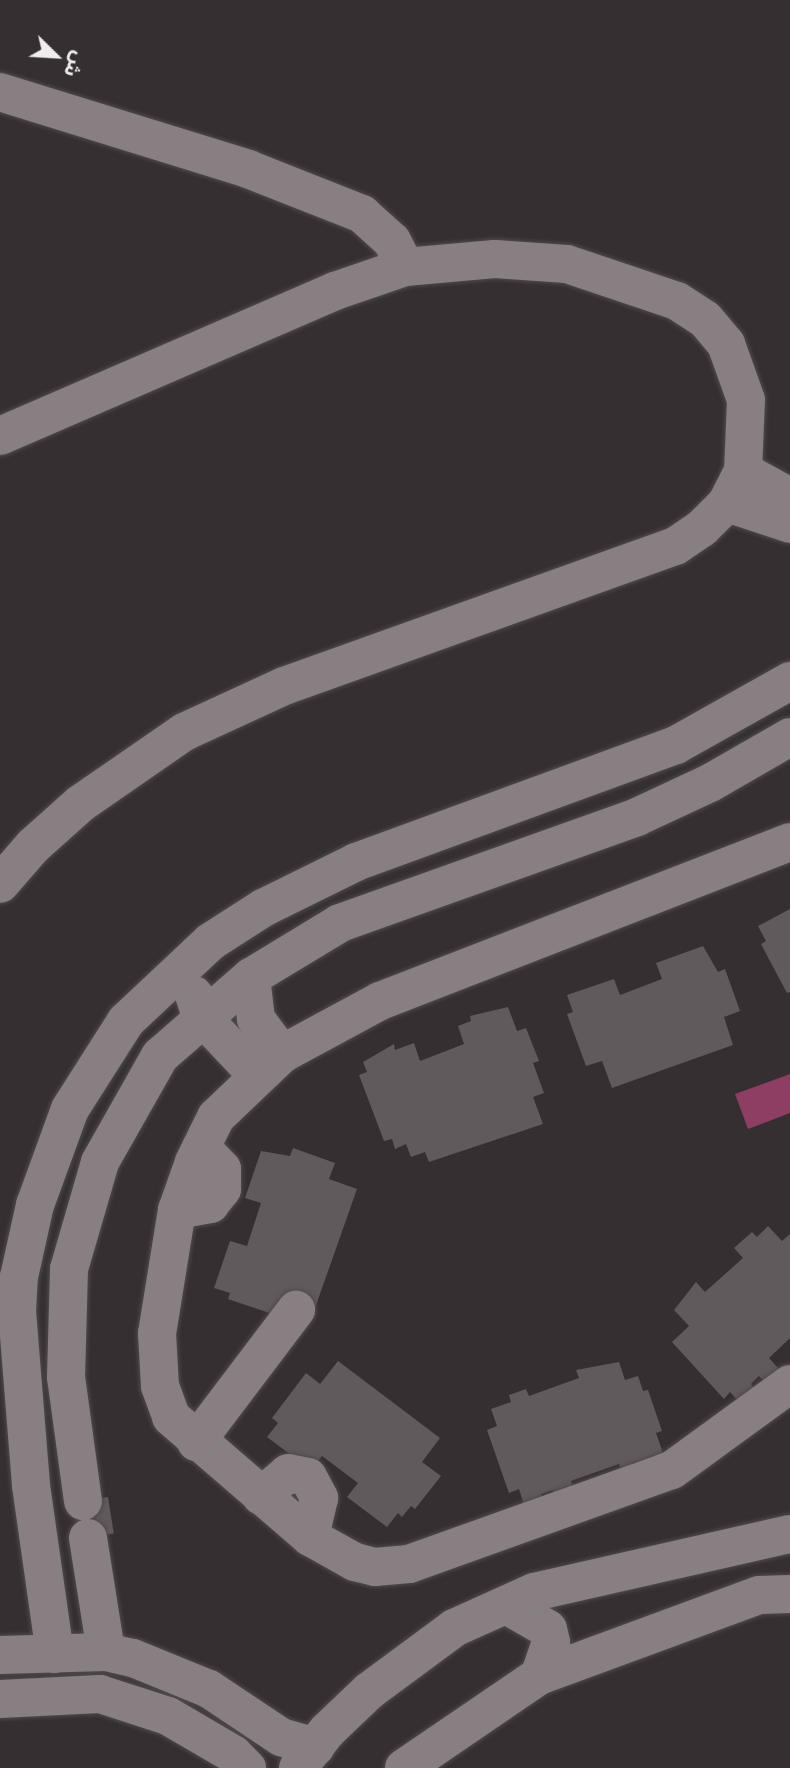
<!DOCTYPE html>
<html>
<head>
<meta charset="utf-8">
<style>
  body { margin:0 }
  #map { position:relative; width:790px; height:1768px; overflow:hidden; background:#352f31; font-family:"Open Sans","Noto Sans Arabic",sans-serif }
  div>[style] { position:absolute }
  .water>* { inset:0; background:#8e3d63 }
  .building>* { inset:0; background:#615a5c; transform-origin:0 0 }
  .roads { filter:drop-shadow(0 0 2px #504a4c) drop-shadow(0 0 2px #504a4c) }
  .minor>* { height:38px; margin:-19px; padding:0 19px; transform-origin:19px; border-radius:19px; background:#877f82 }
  span { translate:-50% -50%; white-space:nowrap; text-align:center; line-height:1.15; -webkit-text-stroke:6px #352f31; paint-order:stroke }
  .north { position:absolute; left:21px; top:21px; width:70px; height:70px; -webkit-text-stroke:5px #352f31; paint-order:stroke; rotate:114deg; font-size:19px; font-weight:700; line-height:28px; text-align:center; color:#f1edee }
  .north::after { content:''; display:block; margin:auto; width:24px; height:32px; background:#f1edee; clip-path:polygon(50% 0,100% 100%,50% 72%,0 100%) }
</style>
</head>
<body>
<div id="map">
  <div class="water">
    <div style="clip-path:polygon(790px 1074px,790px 1113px,748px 1129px,735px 1094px)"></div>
  </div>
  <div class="building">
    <div style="clip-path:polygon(790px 909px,790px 992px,787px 993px,761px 944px,766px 941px,758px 926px)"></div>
    <div style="clip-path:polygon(703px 946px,718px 972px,725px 969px,740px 1011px,724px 1017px,733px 1045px,612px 1088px,602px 1061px,586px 1066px,567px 1014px,573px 1012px,567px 995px,614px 979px,620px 995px,662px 979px,656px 963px)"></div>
    <div style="clip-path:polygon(508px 1007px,517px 1031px,526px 1028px,539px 1061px,533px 1063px,544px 1093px,533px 1097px,543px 1124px,429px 1162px,425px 1152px,411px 1157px,406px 1144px,395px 1149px,392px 1139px,384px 1141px,359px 1075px,367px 1072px,363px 1062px,394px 1044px,395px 1050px,414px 1043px,420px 1061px,464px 1044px,458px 1026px,471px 1021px,470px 1016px)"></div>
    <div style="clip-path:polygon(293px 1148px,335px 1163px,329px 1179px,357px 1189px,314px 1311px,281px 1317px,228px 1299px,230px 1293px,214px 1288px,230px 1241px,247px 1246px,261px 1203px,245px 1198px,261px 1151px,290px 1156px)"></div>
    <div style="clip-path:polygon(768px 1226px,782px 1241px,790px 1234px,790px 1338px,769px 1358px,779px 1369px,765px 1382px,759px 1376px,751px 1384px,756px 1390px,741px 1404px,730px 1392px,724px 1399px,672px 1342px,689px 1326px,674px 1310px,696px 1282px,705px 1292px,743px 1258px,734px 1248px,752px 1232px,757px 1237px)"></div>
    <div style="clip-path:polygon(338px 1361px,440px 1438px,422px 1462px,441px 1476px,415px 1509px,411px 1506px,402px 1517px,398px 1513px,387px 1527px,347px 1497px,358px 1483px,322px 1456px,311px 1470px,267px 1437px,278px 1423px,272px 1418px,306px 1373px,320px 1384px)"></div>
    <div style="clip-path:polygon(619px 1362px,625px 1380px,638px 1376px,643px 1391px,648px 1390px,662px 1431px,656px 1433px,665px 1459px,645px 1466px,643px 1460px,632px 1463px,634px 1470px,623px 1474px,619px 1464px,571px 1481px,574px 1491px,555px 1498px,553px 1490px,541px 1494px,543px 1502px,525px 1508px,519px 1489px,509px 1493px,487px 1430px,497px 1426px,491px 1409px,511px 1402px,509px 1395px,526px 1389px,529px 1396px,579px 1378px,576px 1370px)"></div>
    <div style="left:108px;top:1497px;width:37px;height:34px;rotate:81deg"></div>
  </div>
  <div class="roads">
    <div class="minor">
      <div style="left:0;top:92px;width:260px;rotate:17.2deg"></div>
      <div style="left:248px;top:169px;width:123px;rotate:21.5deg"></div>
      <div style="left:362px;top:214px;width:40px;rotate:42deg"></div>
      <div style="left:392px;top:241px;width:29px;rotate:63deg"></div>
      <div style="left:0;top:436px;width:365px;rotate:-23.4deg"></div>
      <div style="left:335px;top:291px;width:74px;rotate:-18.9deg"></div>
      <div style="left:405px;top:267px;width:90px;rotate:-5.1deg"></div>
      <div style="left:495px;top:259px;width:72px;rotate:4deg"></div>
      <div style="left:567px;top:264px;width:116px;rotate:18.6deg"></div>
      <div style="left:677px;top:301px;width:33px;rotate:33deg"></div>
      <div style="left:705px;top:319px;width:33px;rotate:50deg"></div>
      <div style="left:726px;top:344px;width:59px;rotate:70.3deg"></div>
      <div style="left:746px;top:400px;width:71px;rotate:92.4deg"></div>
      <div style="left:743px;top:471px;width:36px;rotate:117deg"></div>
      <div style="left:727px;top:503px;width:35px;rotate:135deg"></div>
      <div style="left:702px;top:528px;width:32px;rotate:146deg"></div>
      <div style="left:675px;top:546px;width:415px;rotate:160.3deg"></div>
      <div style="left:284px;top:686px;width:110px;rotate:155.3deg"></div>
      <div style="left:184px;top:732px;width:126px;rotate:145.3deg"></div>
      <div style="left:80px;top:804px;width:63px;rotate:138.2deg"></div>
      <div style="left:33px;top:846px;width:50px;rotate:131deg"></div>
      <div style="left:743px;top:471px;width:54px;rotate:29deg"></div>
      <div style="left:727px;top:503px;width:66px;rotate:18.4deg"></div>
      <div style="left:790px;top:842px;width:440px;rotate:158.8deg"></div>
      <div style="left:380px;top:1001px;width:111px;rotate:151.6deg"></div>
      <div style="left:282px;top:1054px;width:91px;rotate:136.3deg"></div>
      <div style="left:216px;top:1117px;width:50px;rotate:116.1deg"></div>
      <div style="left:194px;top:1162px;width:51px;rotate:109.5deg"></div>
      <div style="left:177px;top:1210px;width:125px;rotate:99.2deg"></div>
      <div style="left:157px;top:1333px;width:53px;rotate:86.8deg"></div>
      <div style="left:160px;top:1386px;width:33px;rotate:70deg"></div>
      <div style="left:171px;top:1417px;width:184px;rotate:40.8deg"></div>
      <div style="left:310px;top:1537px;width:51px;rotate:29.1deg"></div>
      <div style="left:355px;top:1562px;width:21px;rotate:14deg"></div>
      <div style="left:375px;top:1567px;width:34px;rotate:-5deg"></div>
      <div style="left:409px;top:1564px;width:279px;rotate:-19.7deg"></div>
      <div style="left:672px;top:1470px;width:146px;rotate:-36.1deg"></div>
      <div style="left:251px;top:977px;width:42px;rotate:83.2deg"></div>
      <div style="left:256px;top:1019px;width:44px;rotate:53.4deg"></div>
      <div style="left:194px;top:995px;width:22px;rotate:72deg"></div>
      <div style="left:201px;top:1016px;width:83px;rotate:46.5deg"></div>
      <div style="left:177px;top:1210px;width:34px;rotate:-10deg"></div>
      <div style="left:210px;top:1204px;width:19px;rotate:-51deg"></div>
      <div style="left:222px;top:1189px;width:20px;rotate:-90deg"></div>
      <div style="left:222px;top:1169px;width:30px;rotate:-134deg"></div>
      <div style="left:196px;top:1442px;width:166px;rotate:-52.9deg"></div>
      <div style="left:261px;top:1496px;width:35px;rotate:-40deg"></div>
      <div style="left:288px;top:1473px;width:20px;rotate:11deg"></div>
      <div style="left:308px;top:1477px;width:24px;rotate:62deg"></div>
      <div style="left:319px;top:1498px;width:40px;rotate:103deg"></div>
      <div style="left:83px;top:1501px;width:125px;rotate:-97.8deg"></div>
      <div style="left:66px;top:1377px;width:108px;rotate:-88.4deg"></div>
      <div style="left:69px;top:1269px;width:111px;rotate:-73.8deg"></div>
      <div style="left:100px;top:1162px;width:122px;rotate:-60.5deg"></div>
      <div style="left:160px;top:1056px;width:121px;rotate:-41deg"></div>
      <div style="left:251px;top:977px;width:104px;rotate:-31.2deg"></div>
      <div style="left:340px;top:923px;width:315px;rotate:-19.6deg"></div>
      <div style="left:637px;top:817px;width:81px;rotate:-25deg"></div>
      <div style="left:710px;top:783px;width:92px;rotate:-29.9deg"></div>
      <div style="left:88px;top:1538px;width:115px;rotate:81deg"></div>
      <div style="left:506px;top:1605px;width:48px;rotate:29.7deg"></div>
      <div style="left:548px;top:1629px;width:13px;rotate:77deg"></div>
      <div style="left:551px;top:1642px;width:36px;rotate:109deg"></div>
      <div style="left:55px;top:1654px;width:171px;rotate:-98.1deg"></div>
      <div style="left:31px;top:1485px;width:174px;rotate:-94.6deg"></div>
      <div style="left:17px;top:1312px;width:35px;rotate:-87deg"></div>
      <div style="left:19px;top:1277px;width:74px;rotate:-77.5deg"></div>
      <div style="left:35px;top:1205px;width:102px;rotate:-70deg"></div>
      <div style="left:70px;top:1109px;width:104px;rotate:-57.5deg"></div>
      <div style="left:126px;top:1021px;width:115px;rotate:-43.2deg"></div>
      <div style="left:210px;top:942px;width:63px;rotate:-32.7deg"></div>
      <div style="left:263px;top:908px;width:104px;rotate:-26.3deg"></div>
      <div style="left:356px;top:862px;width:341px;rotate:-20.1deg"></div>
      <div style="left:676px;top:745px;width:131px;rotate:-29.3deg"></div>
      <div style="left:0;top:1655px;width:106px;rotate:-1.6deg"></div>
      <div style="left:106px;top:1652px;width:28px;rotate:13deg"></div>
      <div style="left:133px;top:1658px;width:82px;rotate:22.2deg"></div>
      <div style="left:209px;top:1689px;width:87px;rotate:33.7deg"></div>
      <div style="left:281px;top:1737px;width:36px;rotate:16deg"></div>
      <div style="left:0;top:1699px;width:100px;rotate:-2.9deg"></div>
      <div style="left:100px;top:1694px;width:71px;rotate:17.9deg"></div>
      <div style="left:168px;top:1716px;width:75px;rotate:30.3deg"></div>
      <div style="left:233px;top:1754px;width:20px;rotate:45deg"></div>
      <div style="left:298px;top:1768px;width:47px;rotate:-51.9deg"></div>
      <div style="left:327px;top:1731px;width:58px;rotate:-43.6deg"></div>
      <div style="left:369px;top:1691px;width:106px;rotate:-36.5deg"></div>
      <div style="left:454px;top:1628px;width:88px;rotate:-24.2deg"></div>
      <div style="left:534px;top:1592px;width:262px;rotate:-12.8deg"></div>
      <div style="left:404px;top:1768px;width:163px;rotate:-34.3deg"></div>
      <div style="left:539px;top:1676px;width:234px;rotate:-20.2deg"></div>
      <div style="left:759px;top:1595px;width:31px;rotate:-2deg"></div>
    </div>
  </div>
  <div class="north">ش</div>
</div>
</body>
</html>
